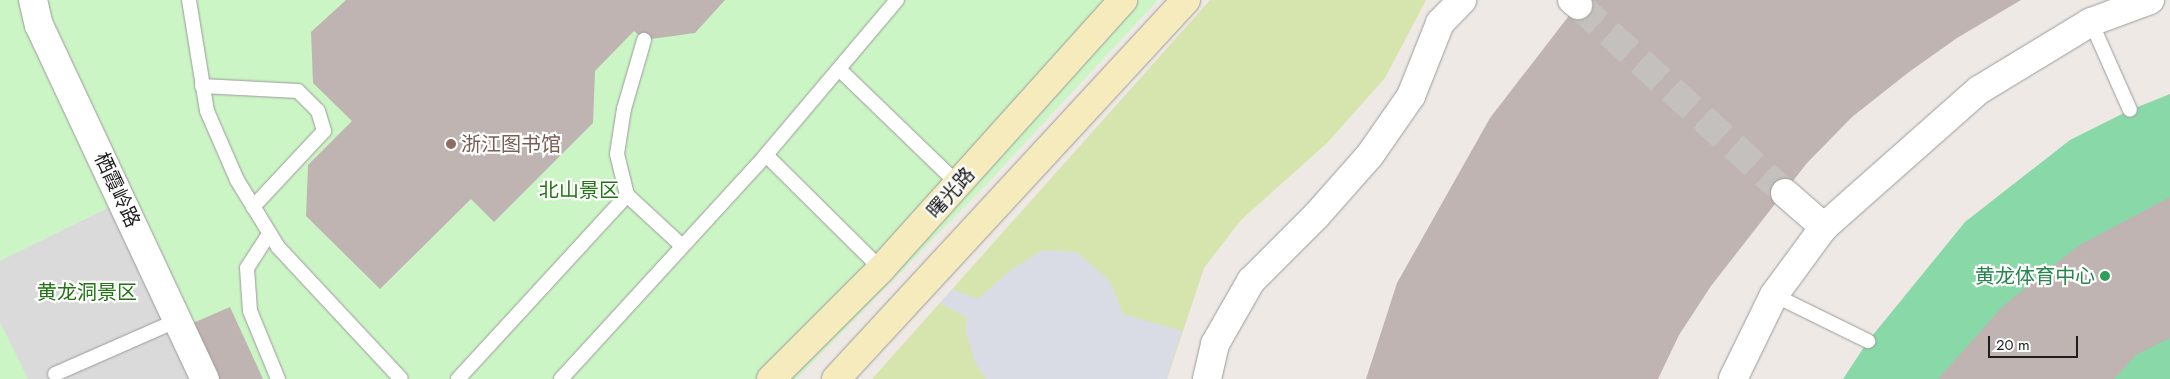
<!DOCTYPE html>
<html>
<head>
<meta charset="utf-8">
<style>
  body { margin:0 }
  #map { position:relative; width:2170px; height:379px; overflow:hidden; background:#eee9e5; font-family:Jost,"Noto Sans SC",sans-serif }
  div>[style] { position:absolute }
  .grass>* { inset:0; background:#d6e5ae }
  .park>* { inset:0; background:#ccf5c5 }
  .pitch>* { inset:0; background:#89d8a7 }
  .parking>* { inset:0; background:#dadada }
  .plaza>* { inset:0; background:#d9dce4 }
  .building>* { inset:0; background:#bfb4b2 }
  .minor-tunnel>* { height:28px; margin-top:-14px; transform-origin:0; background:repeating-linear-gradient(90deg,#c4c0bd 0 28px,transparent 0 42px) }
  .roads { filter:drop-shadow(0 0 1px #9b9b9b) drop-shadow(0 0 1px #9b9b9b) }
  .service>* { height:14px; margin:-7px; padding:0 7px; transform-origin:7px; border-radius:7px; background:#fff }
  .minor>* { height:28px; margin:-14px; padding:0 14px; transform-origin:14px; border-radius:14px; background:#fff }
  .tertiary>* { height:28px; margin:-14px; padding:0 14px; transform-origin:14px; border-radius:14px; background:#fff }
  .secondary>* { height:28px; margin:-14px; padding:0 14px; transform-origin:14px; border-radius:14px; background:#f5ebbd }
  .dots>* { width:14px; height:14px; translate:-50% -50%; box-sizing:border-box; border:2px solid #fff; border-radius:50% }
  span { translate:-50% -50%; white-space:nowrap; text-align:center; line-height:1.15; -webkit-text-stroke:4.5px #fff; paint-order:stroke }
  .education-label { font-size:20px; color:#785e54 }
  .left { translate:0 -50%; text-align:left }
  .street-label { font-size:20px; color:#1e1e1e }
  .park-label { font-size:20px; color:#227513 }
  .leisure-label { font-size:20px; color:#27864d }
  .right { translate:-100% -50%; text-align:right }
  .scale { position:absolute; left:1988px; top:336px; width:90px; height:22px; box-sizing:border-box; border:2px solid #1e1e1e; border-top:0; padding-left:6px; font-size:15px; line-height:18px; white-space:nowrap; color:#1e1e1e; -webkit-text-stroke:4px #fff; paint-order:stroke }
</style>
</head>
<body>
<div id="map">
  <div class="grass">
    <div style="clip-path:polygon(1210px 0,1426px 0,1385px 78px,1327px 143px,1241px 220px,1204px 268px,1167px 379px,872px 379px)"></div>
  </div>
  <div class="park">
    <div style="clip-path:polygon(0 0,1158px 0,984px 187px,796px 379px,0 379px)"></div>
  </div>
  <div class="pitch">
    <div style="clip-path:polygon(2170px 94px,2170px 379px,1843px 379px,1868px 341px,1965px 222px,2070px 140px,2130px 110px)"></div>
  </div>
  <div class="parking">
    <div style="clip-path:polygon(122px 201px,206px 379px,28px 379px,0 322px,0 261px)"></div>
  </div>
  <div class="plaza">
    <div style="clip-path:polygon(1043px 250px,1077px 252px,1110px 281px,1123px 314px,1182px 331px,1167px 379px,986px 379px,975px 362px,965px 329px,967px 318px,940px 303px,952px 289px,978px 299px,1012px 269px)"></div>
  </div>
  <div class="building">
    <div style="clip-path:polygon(346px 0,725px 0,695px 33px,644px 40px,634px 31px,595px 71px,593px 123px,494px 222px,471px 199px,380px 289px,306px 216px,308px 165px,352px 121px,313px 83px,311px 32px)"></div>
    <div style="clip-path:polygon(1581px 0,2021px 0,1957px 38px,1909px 72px,1852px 117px,1807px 163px,1711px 286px,1679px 335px,1658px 379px,1366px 379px,1397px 283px,1490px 118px)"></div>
    <div style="clip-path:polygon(2170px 197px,2170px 338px,2136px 355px,2114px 379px,1938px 379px,2003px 306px,2078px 246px)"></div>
    <div style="clip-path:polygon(230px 307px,263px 379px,219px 379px,193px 323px)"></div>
  </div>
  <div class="minor-tunnel">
    <div style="left:1578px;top:5px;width:280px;rotate:42.2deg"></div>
  </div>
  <div class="roads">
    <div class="service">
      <div style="left:189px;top:0;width:112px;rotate:80.8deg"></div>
      <div style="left:207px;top:111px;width:75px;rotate:66.5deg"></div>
      <div style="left:237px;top:180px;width:79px;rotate:58.5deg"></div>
      <div style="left:278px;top:247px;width:180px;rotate:47deg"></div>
      <div style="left:2091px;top:22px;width:96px;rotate:66.1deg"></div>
      <div style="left:840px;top:70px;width:165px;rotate:44deg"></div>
      <div style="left:202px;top:86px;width:96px;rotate:3deg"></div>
      <div style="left:298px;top:91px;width:28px;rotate:45deg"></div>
      <div style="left:318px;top:111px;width:21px;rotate:73deg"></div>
      <div style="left:324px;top:131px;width:104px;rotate:133.1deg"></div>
      <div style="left:766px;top:155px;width:162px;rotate:44.7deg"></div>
      <div style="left:627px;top:195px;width:42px;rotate:-103.7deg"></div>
      <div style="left:617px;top:154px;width:46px;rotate:-81.2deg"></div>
      <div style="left:624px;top:109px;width:72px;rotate:-73.8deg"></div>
      <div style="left:269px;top:234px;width:40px;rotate:122.9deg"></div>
      <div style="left:247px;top:268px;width:43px;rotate:86deg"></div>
      <div style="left:250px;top:311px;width:74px;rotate:67.6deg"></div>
      <div style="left:1774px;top:295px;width:105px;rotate:26.1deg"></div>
      <div style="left:55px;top:374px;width:134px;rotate:-23.7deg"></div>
      <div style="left:458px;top:379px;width:250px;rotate:-47.4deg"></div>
      <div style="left:627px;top:195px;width:75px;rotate:42.8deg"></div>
      <div style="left:561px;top:379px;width:304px;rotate:-47.5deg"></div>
      <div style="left:766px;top:155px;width:203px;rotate:-49.8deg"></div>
    </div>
    <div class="minor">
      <div style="left:33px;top:0;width:26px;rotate:77deg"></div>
      <div style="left:39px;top:25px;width:391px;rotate:64.9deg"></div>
      <div style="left:1572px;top:0;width:8px;rotate:40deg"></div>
      <div style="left:1785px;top:193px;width:52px;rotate:41.1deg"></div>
      <div style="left:1207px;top:379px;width:36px;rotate:-77deg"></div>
      <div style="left:1215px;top:344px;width:73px;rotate:-60.3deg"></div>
      <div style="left:1251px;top:281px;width:93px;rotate:-45deg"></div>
      <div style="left:1317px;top:215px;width:80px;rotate:-48.5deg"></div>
      <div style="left:1370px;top:155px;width:72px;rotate:-55.2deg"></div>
      <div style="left:1411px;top:96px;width:79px;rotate:-68.3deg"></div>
      <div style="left:1440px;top:23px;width:32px;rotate:-46deg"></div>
    </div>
    <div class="tertiary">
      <div style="left:1733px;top:379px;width:93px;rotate:-64deg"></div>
      <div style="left:1774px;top:295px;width:84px;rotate:-53.7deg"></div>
      <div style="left:1824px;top:227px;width:207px;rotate:-41.5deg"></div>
      <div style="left:1979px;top:90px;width:131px;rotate:-31.3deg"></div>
      <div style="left:2091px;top:22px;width:63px;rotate:-20.4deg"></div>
    </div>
    <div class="secondary">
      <div style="left:771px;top:379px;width:156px;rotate:-45deg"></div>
      <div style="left:881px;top:269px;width:362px;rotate:-48deg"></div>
      <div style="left:836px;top:379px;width:516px;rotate:-47.28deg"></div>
    </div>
  </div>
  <div class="dots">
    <div style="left:451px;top:144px;background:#8d6e63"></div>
    <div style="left:2105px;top:276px;background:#2e9e5b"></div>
  </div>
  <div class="education-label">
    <span class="left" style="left:461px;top:144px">浙江图书馆</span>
  </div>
  <div class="street-label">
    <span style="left:117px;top:190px;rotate:65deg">栖霞岭路</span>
    <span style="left:951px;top:193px;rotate:-48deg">曙光路</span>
  </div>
  <div class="park-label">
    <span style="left:579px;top:190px">北山景区</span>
    <span style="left:87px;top:292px">黄龙洞景区</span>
  </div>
  <div class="leisure-label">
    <span class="right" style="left:2095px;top:276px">黄龙体育中心</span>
  </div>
  <div class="scale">20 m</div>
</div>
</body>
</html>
